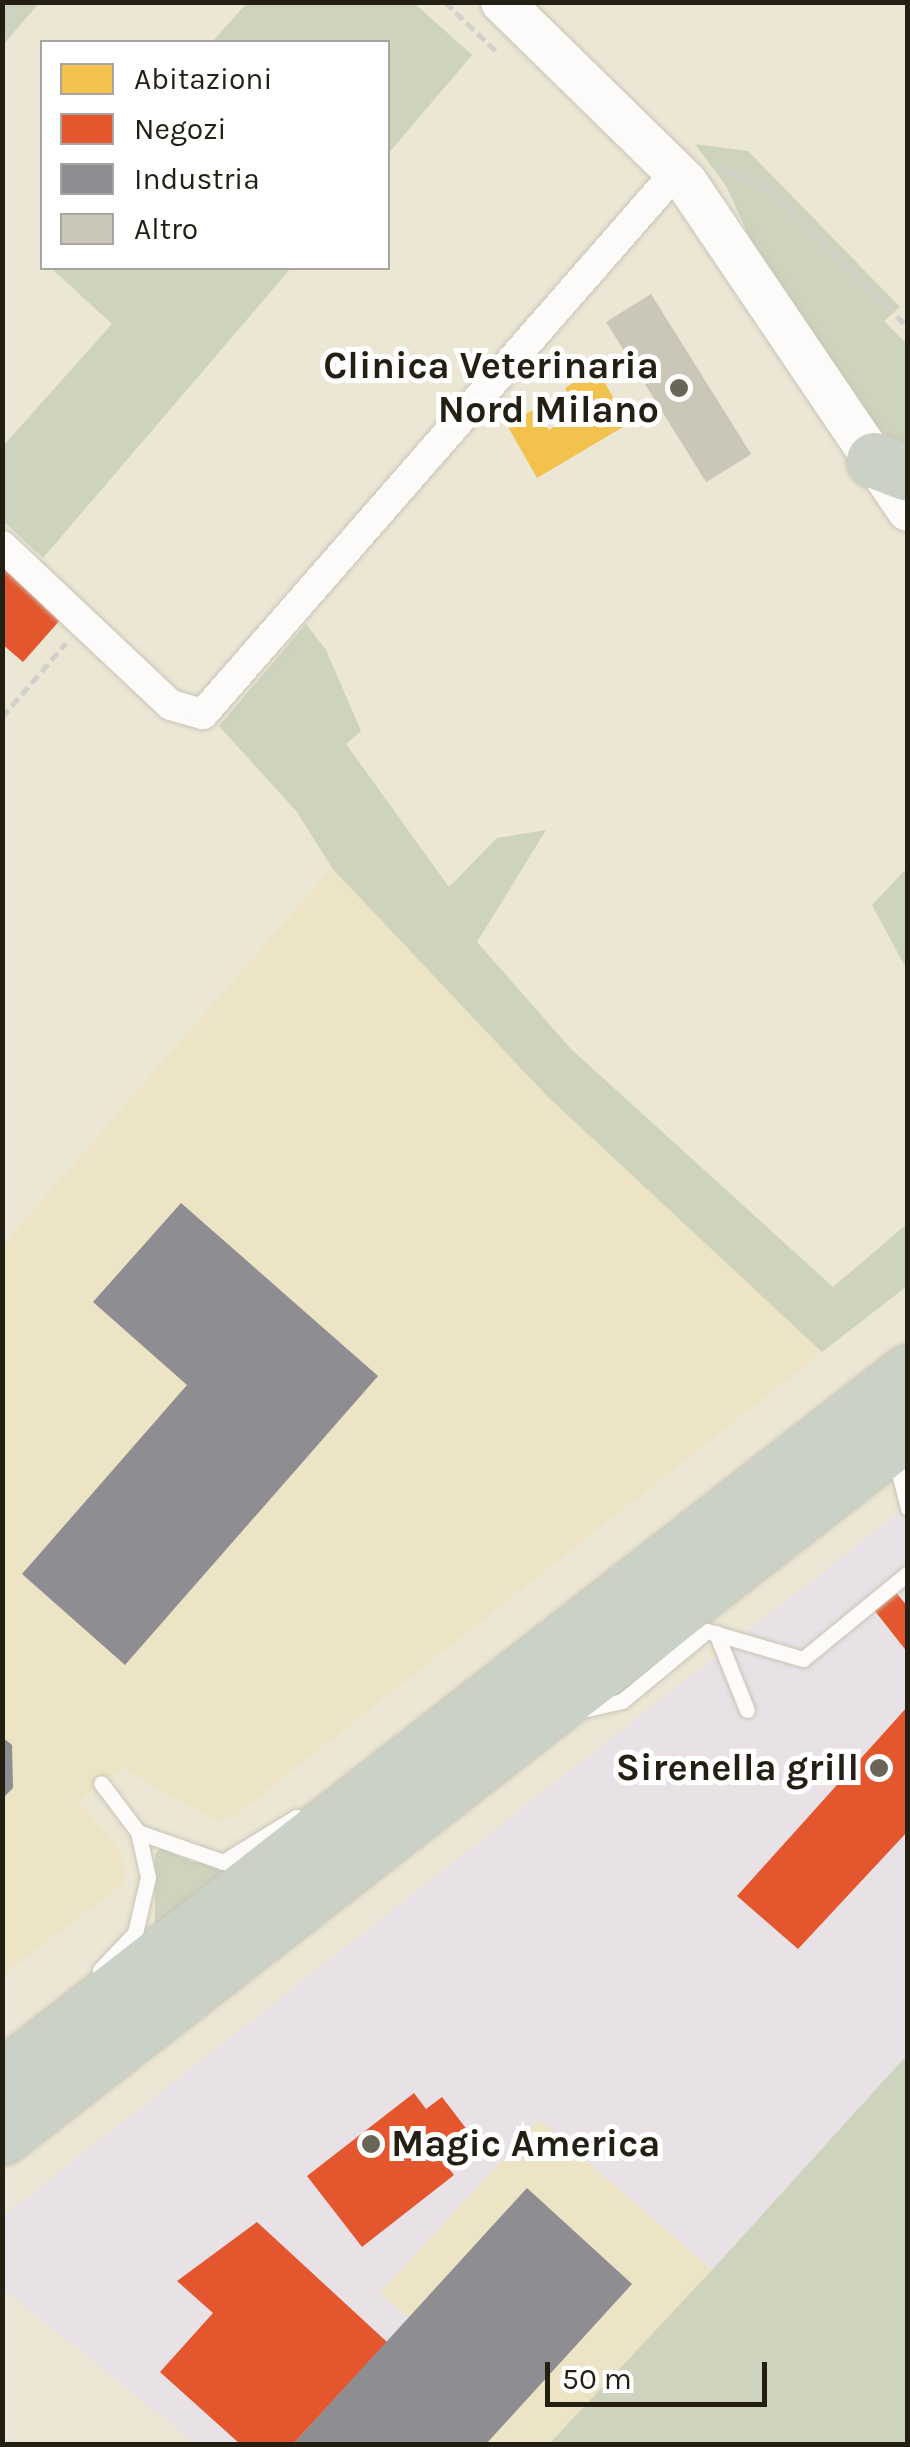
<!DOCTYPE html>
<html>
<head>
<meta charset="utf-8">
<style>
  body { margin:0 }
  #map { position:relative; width:910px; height:2447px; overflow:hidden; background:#ece6d4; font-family:Karla,sans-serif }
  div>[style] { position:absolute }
  .commercial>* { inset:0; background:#e8e2e6 }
  .built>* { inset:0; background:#ede4c5 }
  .green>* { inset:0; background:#ced3bd }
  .homes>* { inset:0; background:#f2c14e }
  .shops>* { inset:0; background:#e4572e }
  .industry>* { inset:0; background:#8d8d92 }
  .building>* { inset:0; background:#cbc7b8; transform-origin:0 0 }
  .path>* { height:5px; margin-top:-2.5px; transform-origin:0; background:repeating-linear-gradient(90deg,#d2d0cb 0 10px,transparent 0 15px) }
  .roads { filter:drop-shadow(0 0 2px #c8c4b6) drop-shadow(0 0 2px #c8c4b6) }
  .lane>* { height:15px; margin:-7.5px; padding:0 7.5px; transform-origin:7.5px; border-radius:7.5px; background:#fcfbf9 }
  .street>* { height:30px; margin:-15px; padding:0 15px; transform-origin:15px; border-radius:15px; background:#fcfbf9 }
  .secondary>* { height:42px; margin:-21px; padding:0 21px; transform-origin:21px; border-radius:21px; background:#fcfbf9 }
  .highway>* { height:55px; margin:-27.5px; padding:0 27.5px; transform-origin:27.5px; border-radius:27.5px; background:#cad2c7 }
  .dots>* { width:28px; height:28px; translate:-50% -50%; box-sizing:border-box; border:5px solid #fff; border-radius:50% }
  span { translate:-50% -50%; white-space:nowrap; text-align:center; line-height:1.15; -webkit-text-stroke:10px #fff; paint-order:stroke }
  .poi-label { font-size:38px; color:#231f13; font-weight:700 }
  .right { translate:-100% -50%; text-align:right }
  .left { translate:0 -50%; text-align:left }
  .frame { position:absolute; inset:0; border:5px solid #231f13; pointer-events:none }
  .legend { position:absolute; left:40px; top:40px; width:350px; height:230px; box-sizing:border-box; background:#fff; border:2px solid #a7a5a1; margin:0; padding:12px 18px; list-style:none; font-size:30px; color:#231f13 }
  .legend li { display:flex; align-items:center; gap:20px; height:50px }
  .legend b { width:50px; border:2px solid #a7a5a1 }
  .scale { position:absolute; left:545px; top:2362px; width:222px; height:45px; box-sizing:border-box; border:5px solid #231f13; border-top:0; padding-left:12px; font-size:30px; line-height:35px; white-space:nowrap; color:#231f13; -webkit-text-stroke:8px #fff; paint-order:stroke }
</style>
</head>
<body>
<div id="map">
  <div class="commercial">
    <div style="clip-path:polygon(907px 1506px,907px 2055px,712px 2270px,538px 2121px,381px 2292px,410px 2317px,293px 2444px,196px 2444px,3px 2289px,3px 2216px)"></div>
  </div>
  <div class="built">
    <div style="clip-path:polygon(332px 868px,547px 1096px,822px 1352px,232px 1818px,215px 1820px,122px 1768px,101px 1783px,79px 1802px,122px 1853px,124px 1883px,3px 1975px,3px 1245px)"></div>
    <div style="clip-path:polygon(539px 2120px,712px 2270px,549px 2444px,293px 2444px,409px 2318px,380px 2293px)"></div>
  </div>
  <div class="green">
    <div style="clip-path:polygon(3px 2px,39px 3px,3px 45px,2px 3px)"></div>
    <div style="clip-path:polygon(247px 3px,414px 3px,472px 55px,388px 154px,388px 42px,212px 42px)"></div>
    <div style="clip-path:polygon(695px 144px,748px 151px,900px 307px,884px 321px,907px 344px,907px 455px,868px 418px,758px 256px,726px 186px)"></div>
    <div style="clip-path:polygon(51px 268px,291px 268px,43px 558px,3px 521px,3px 446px,112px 324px)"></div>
    <div style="clip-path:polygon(306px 624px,326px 650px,361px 731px,346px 744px,449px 887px,497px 838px,546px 830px,477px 942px,571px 1049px,833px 1287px,907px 1224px,907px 1286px,822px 1352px,547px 1096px,332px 868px,297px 812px,219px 726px)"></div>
    <div style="clip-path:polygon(907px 868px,907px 970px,872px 905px)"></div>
    <div style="clip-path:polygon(161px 1848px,192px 1862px,231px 1865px,155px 1927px,155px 1854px)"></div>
    <div style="clip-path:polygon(907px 2055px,907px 2444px,549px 2444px,712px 2270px)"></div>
  </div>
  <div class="homes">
    <div style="clip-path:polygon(597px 369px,628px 424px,537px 478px,507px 425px,536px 408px,549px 430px,579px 411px,565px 388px)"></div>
  </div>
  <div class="shops">
    <div style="clip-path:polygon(2px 566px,61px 619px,23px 662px,2px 644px)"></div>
    <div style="clip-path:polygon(893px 1589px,908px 1607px,908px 1653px,871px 1606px)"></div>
    <div style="clip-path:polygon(908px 1706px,908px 1831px,798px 1949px,737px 1896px)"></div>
    <div style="clip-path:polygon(414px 2093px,426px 2109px,442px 2097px,468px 2131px,437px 2154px,454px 2175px,362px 2247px,307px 2176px)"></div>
    <div style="clip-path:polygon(257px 2222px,387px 2342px,293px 2444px,240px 2444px,160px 2372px,213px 2313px,177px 2281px)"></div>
  </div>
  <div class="industry">
    <div style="clip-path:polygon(181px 1203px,378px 1376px,125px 1665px,22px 1574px,187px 1385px,93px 1302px)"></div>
    <div style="clip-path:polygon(2px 1737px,12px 1745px,13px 1788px,2px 1799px)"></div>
    <div style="clip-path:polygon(527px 2188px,632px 2284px,486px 2444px,293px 2444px)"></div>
  </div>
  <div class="building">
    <div style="left:651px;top:294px;width:189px;height:53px;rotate:58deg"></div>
  </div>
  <div class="path">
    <div style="left:445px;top:2px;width:74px;rotate:43.9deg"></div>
    <div style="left:718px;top:168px;width:55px;rotate:22.4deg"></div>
    <div style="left:769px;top:189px;width:196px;rotate:44.8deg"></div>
    <div style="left:2px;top:717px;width:98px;rotate:-49.1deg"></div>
  </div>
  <div class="roads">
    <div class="lane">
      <div style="left:894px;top:1454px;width:56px;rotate:75.5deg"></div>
      <div style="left:716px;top:1633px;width:83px;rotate:68.1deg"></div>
      <div style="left:583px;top:1710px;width:40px;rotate:-13deg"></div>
      <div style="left:622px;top:1701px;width:110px;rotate:-39.5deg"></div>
      <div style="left:707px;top:1631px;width:100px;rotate:16.3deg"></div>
      <div style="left:803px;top:1659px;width:136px;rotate:-39.3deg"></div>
      <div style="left:138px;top:1832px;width:90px;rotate:19.4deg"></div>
      <div style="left:223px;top:1862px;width:86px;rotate:-31.7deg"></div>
      <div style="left:100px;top:1970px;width:51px;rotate:-46.6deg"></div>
      <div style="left:135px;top:1933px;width:57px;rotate:-76.9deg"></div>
      <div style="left:148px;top:1877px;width:46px;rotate:-102.5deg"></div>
      <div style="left:138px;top:1832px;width:61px;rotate:-127.1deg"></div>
    </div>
    <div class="street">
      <div style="left:2px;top:546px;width:232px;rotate:43.3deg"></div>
      <div style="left:171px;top:705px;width:33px;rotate:16deg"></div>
      <div style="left:203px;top:714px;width:721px;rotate:-48.88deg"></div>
    </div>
    <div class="secondary">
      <div style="left:502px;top:2px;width:257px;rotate:44.4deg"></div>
      <div style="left:686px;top:182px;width:396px;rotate:55.9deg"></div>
    </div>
    <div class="highway">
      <div style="left:874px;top:460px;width:36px;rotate:21deg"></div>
      <div style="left:2px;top:2078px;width:1149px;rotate:-37.93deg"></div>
      <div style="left:2px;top:2137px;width:1149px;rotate:-37.93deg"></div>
    </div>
  </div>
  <div class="dots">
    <div style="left:679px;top:388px;background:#696557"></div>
    <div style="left:879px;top:1768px;background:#696557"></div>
    <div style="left:371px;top:2144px;background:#696557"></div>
  </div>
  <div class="poi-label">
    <span class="right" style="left:659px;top:388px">Clinica Veterinaria<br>Nord Milano</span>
    <span class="right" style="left:859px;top:1768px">Sirenella grill</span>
    <span class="left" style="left:391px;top:2144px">Magic America</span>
  </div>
  <div class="frame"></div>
  <ul class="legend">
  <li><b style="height:28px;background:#f2c14e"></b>Abitazioni</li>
  <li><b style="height:28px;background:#e4572e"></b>Negozi</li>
  <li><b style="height:28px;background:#8d8d92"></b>Industria</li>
  <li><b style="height:28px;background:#cbc7b8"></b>Altro</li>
  </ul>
  <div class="scale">50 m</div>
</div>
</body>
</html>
